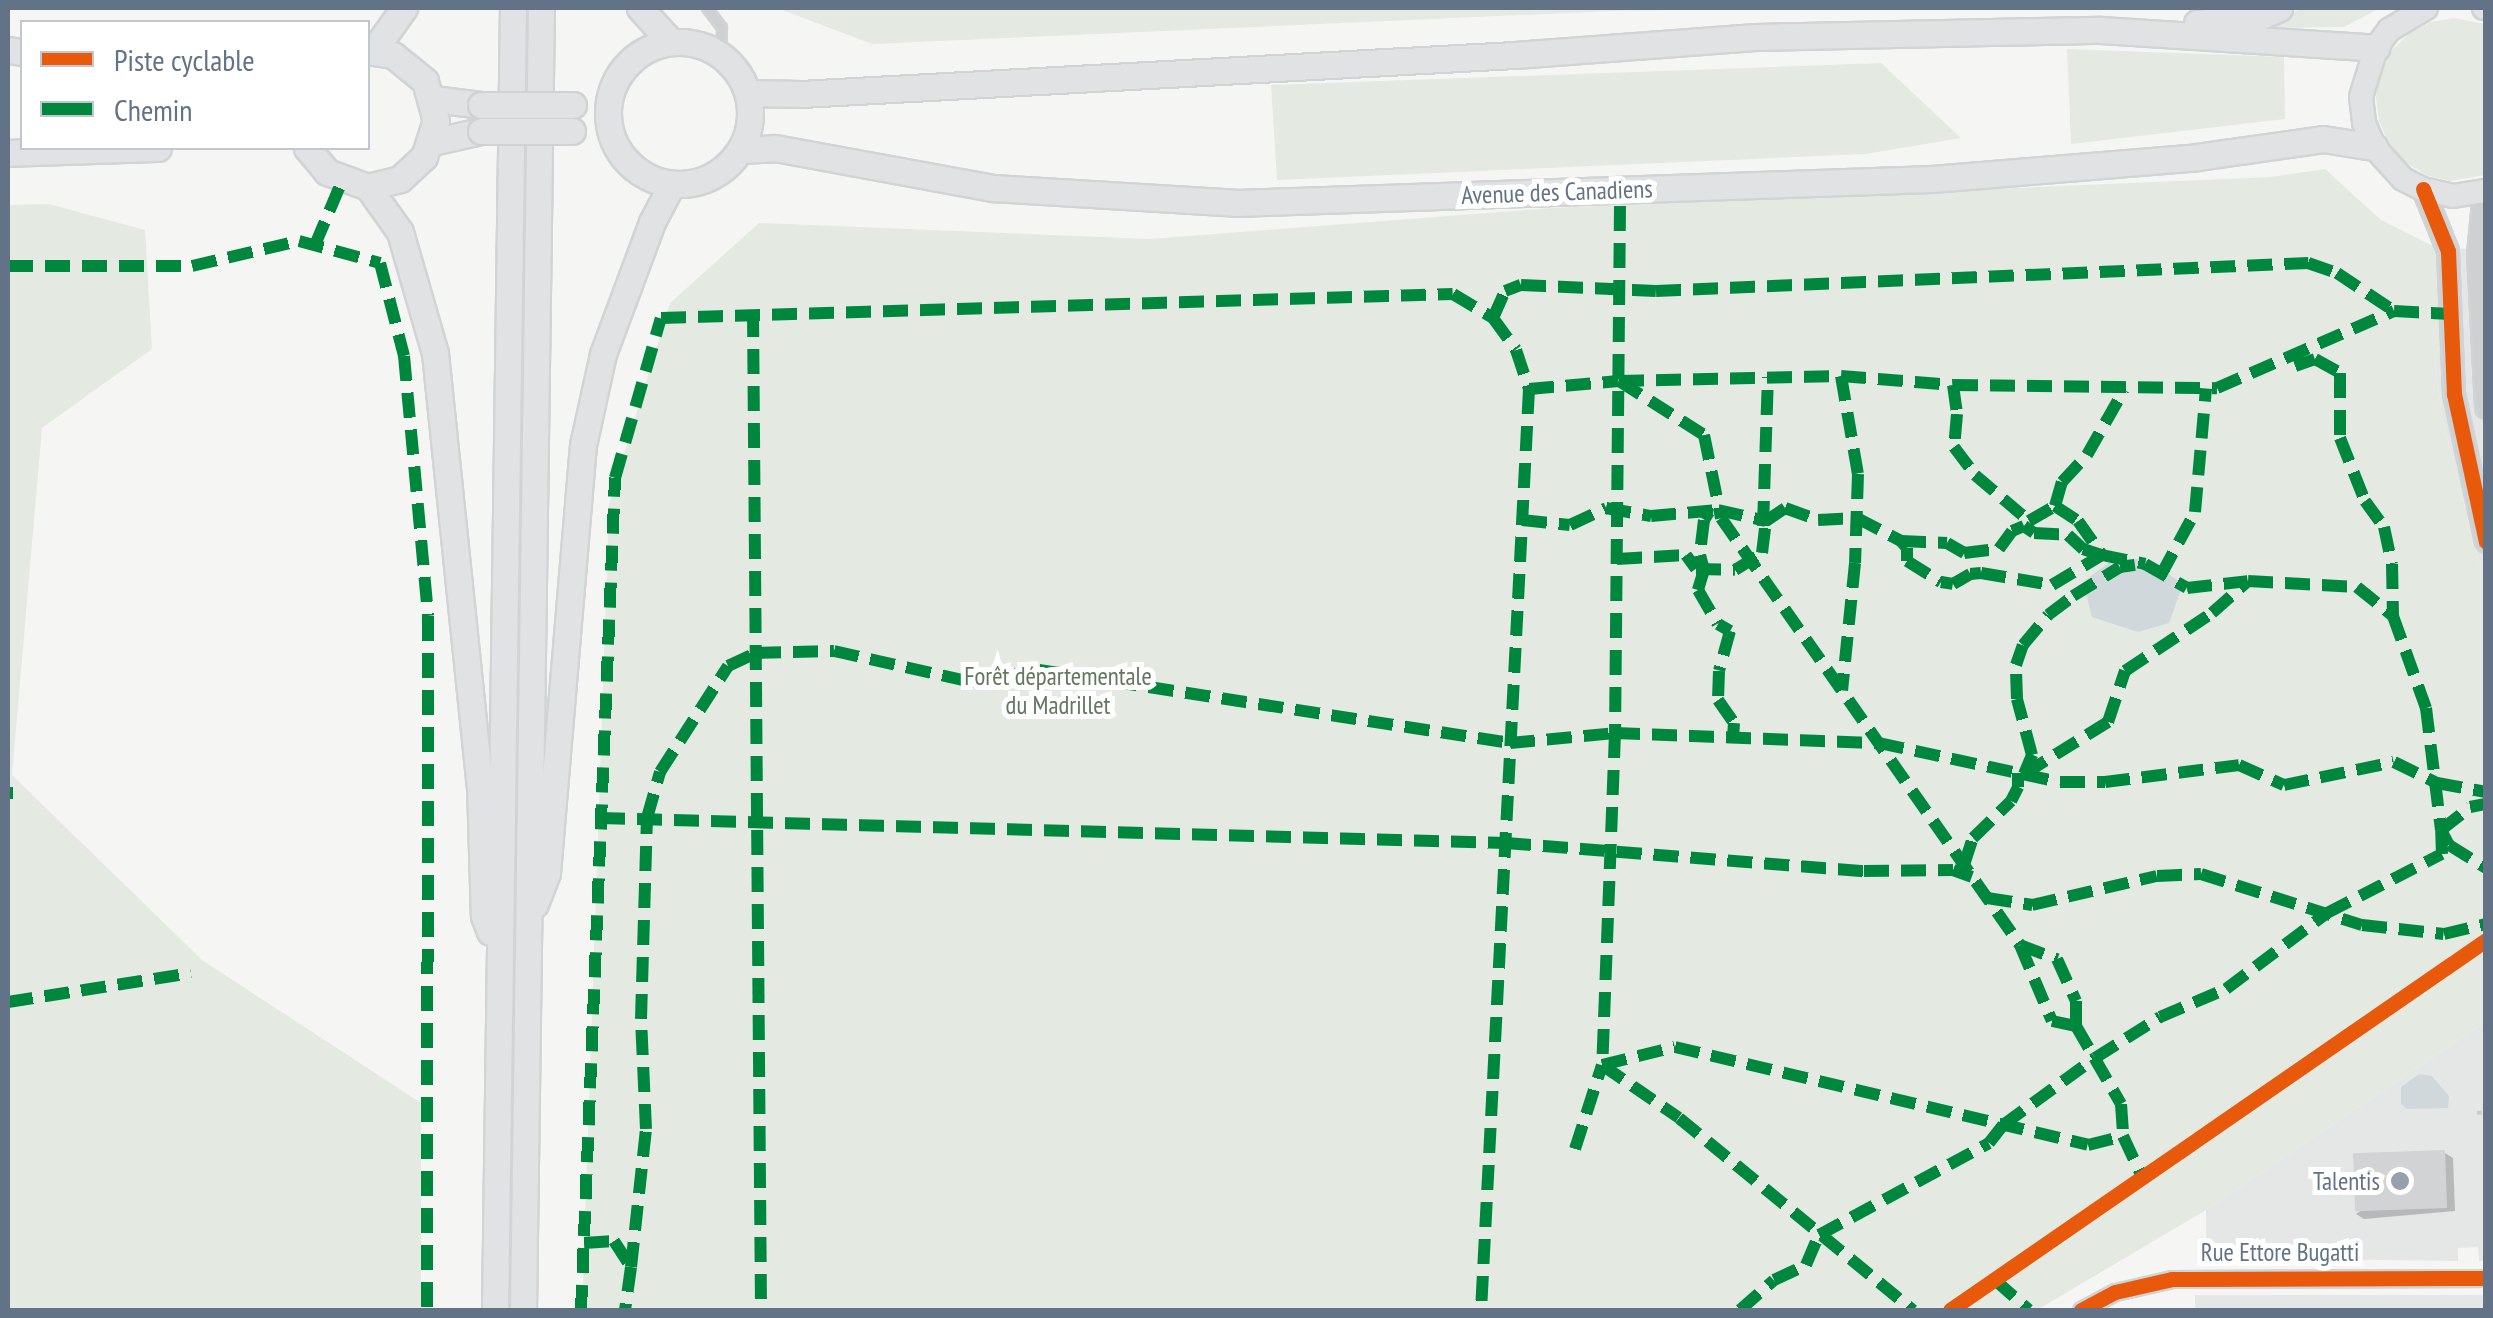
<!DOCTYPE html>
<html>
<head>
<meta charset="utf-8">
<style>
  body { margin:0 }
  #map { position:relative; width:2493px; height:1318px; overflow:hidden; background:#f5f6f4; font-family:"PT Sans Narrow",sans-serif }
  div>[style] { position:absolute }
  .built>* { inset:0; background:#e5e7e7; transform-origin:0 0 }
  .green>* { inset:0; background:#e4e9e2 }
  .water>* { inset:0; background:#d1d8dc }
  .shadow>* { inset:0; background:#0003 }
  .building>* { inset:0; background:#d2d3d4; transform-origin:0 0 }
  .path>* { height:4px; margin-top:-2px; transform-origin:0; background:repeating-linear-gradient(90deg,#cccdce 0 5px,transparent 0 10px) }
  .roads { filter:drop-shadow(2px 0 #d1d4d5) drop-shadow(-2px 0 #d1d4d5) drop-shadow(0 2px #d1d4d5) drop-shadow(0 -2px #d1d4d5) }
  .service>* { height:8px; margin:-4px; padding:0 4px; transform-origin:4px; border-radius:4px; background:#cfd0d1 }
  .minor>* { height:15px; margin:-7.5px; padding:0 7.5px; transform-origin:7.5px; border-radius:7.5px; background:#cfd0d1 }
  .tertiary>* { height:20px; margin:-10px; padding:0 10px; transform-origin:10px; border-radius:10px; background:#cfd0d1 }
  .secondary>* { height:22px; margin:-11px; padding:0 11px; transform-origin:11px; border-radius:11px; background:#e1e2e3 }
  .trunk>* { height:25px; margin:-12.5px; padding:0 12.5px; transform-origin:12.5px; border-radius:12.5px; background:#e1e2e3 }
  .trunk>.ring { margin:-12.5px; padding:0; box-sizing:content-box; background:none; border:25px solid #e1e2e3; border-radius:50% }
  .bridges { filter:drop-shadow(2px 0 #d0d2d3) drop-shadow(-2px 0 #d0d2d3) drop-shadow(0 2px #d0d2d3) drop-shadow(0 -2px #d0d2d3) }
  .trunk-bridge>* { height:25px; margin:-12.5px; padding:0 12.5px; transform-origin:12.5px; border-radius:12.5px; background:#e1e2e3 }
  .quiet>* { height:12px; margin-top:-6px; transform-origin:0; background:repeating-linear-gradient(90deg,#00873e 0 25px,transparent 0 37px) }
  .cycleway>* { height:15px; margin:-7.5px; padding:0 7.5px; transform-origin:7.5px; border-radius:7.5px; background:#e8590c }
  .dots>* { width:28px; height:28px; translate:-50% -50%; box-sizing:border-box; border:5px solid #fff; border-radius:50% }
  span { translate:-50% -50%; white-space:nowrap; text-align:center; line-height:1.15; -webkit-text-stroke:10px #fff; paint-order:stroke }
  .street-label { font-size:25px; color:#637387 }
  .park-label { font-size:25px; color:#61785f }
  .poi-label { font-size:25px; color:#637387 }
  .right { translate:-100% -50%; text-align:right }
  .frame { position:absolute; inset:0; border:10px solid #637387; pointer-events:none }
  .legend { position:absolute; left:20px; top:20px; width:350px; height:130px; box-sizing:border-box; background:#fff; border:2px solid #c1c7cf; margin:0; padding:12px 18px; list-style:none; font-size:30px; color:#637387 }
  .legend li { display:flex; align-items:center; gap:20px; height:50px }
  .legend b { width:50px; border:2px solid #c1c7cf }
</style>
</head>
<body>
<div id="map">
  <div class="built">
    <div style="clip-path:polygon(2435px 247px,2485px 250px,2485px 586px,2442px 417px,2435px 361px,2442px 335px)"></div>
    <div style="clip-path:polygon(2485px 1022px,2485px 1261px,2479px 1261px,2478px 1247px,2458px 1248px,2458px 1261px,2227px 1258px,2206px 1242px,2206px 1210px)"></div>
    <div style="left:2195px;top:1295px;width:290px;height:15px"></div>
  </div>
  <div class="green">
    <div style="clip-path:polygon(777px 8px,1803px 8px,1613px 11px,872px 44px)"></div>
    <div style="clip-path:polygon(2303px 8px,2380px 8px,2344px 27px,2257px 28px)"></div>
    <div style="clip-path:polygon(2454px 18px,2485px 24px,2485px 175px,2450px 181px,2426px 175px,2405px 162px,2389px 144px,2379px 121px,2376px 97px,2380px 73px,2391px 51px,2409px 34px,2431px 22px)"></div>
    <div style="clip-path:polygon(2067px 49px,2284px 57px,2285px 119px,2071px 144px)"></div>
    <div style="clip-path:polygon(1881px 63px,1961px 138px,1865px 154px,1277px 180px,1271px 85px)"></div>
    <div style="clip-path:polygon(2325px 169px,2381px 220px,2435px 247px,2442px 335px,2435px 361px,2442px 417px,2485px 586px,2485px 1022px,2206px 1210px,2037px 1310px,582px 1310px,609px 504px,670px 303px,759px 223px,1150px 239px,1553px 208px,2271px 177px)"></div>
    <div style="clip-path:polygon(49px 204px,145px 230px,152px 349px,42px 428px,12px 775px,202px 960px,421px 1103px,421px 1310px,8px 1310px,8px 205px)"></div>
  </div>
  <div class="water">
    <div style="clip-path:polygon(2114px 559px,2147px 559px,2183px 584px,2169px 623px,2138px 632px,2092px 617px,2083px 582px)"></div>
    <div style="clip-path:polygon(2419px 1074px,2432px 1076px,2449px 1096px,2448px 1108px,2407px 1109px,2401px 1104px,2401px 1087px)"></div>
  </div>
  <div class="shadow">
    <div style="clip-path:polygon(2445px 1153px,2453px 1158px,2455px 1211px,2364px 1219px,2356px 1214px)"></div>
  </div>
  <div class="building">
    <div style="left:2445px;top:1150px;width:58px;height:92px;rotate:88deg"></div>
  </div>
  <div class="path">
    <div style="left:2477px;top:1113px;width:9px;rotate:-6deg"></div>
  </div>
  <div class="roads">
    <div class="service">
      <div style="left:707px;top:8px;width:25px;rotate:53deg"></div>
      <div style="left:722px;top:28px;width:27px;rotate:92deg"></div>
    </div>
    <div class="minor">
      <div style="left:2081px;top:1310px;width:38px;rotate:-28deg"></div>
      <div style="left:2115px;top:1292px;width:58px;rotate:-12.8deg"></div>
      <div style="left:2172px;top:1279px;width:314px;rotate:-0.2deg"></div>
    </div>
    <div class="tertiary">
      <div style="left:2423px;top:189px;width:67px;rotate:68deg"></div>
      <div style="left:2448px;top:251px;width:143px;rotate:87.6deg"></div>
      <div style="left:2454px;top:394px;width:151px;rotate:77.8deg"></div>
      <div style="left:2484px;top:192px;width:62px;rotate:95.5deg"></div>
      <div style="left:2478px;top:254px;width:154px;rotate:87deg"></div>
    </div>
    <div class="secondary">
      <div style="left:2426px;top:8px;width:43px;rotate:149.3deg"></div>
      <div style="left:2389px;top:30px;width:22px;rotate:126deg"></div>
      <div style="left:2376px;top:48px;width:51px;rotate:107deg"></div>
      <div style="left:2361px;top:97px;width:26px;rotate:83deg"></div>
      <div style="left:2364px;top:123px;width:26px;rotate:67deg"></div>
      <div style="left:2374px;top:147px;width:43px;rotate:47.8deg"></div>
      <div style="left:2403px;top:179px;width:22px;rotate:27deg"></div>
      <div style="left:2423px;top:189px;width:31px;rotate:13deg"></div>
      <div style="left:2453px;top:196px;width:33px;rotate:-9deg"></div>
      <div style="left:2484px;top:8px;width:2px"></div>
    </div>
    <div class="trunk">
      <div style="left:640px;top:8px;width:46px;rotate:47.6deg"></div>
      <div style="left:2197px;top:23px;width:59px;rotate:-4.8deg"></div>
      <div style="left:2256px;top:18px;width:25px;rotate:-23deg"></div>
      <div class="ring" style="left:608px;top:42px;width:117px;height:117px"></div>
      <div style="left:8px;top:50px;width:14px;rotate:8deg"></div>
      <div style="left:374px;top:50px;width:52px;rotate:-54.5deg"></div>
      <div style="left:748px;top:93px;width:53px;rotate:1.1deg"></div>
      <div style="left:801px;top:94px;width:715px;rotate:-3.13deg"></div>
      <div style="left:1515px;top:55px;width:241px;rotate:-4.3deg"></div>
      <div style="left:1755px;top:37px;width:346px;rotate:-1.2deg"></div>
      <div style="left:2101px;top:30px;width:276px;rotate:3.7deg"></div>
      <div style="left:433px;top:99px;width:48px;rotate:7.1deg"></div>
      <div style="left:432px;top:142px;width:50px;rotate:-12.7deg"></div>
      <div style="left:307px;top:148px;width:31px;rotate:50deg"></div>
      <div style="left:327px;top:172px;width:44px;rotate:20.1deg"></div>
      <div style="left:368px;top:187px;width:33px;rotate:-14deg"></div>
      <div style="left:400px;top:179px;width:33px;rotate:-43deg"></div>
      <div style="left:424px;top:157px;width:38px;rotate:-72deg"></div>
      <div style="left:436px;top:121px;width:41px;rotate:-105.4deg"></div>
      <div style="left:425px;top:81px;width:41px;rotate:-140.9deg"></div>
      <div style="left:393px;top:55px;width:25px;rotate:-171deg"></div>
      <div style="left:741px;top:150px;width:34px;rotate:-3deg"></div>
      <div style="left:775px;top:148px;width:222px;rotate:10.4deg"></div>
      <div style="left:993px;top:188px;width:243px;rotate:3.5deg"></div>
      <div style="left:1236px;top:203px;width:696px;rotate:-1.97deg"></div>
      <div style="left:1932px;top:179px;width:266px;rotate:-4.7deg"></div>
      <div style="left:2197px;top:157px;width:127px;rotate:-8.1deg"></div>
      <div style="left:2323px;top:139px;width:52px;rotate:8.9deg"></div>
      <div style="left:8px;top:153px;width:150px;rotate:-1.9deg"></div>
      <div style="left:368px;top:187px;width:55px;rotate:54.6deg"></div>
      <div style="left:400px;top:232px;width:126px;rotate:73.9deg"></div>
      <div style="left:435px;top:353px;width:434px;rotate:84.1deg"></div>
      <div style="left:480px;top:785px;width:131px;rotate:88.3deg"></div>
      <div style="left:484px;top:916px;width:17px;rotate:69deg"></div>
      <div style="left:535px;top:904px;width:33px;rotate:-69deg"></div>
      <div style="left:547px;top:873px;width:430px;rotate:-85.2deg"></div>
      <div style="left:583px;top:445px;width:93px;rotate:-77.6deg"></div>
      <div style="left:603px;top:354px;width:141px;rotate:-69.6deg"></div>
      <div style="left:652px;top:222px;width:43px;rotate:-62.2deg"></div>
      <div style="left:495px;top:1310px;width:1302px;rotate:-89.21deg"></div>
      <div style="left:523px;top:1310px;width:1302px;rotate:-89.21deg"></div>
    </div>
  </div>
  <div class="bridges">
    <div class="trunk-bridge">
      <div style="left:481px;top:105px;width:92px"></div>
      <div style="left:481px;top:131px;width:91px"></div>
    </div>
  </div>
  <div class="quiet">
    <div style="left:1620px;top:206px;width:527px;rotate:90.54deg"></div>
    <div style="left:1615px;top:733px;width:332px;rotate:92.2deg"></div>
    <div style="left:1602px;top:1065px;width:93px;rotate:34.5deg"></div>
    <div style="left:1679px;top:1118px;width:303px;rotate:39.4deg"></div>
    <div style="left:315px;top:245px;width:69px;rotate:-67.1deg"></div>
    <div style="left:8px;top:266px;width:184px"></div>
    <div style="left:192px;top:266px;width:110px;rotate:-13.2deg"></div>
    <div style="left:299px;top:241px;width:84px;rotate:15.2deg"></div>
    <div style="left:380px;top:263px;width:96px;rotate:75.5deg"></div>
    <div style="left:404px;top:356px;width:261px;rotate:84.7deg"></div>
    <div style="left:428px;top:616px;width:694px;rotate:90.08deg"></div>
    <div style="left:753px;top:312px;width:998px;rotate:89.54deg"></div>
    <div style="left:1493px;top:318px;width:30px;rotate:-66deg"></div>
    <div style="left:1505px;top:291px;width:17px;rotate:-21deg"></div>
    <div style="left:1521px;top:285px;width:135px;rotate:2.5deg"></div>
    <div style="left:1656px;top:291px;width:653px;rotate:-2.46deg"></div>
    <div style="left:2308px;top:263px;width:31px;rotate:19deg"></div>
    <div style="left:2337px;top:273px;width:69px;rotate:33.7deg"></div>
    <div style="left:2295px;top:366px;width:21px;rotate:-19deg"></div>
    <div style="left:2315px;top:359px;width:29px;rotate:29deg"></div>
    <div style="left:2340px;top:373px;width:65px;rotate:90deg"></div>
    <div style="left:2340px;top:438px;width:68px;rotate:68.4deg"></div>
    <div style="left:2365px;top:501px;width:32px;rotate:54deg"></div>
    <div style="left:2384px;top:527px;width:38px;rotate:78deg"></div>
    <div style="left:2392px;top:564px;width:52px;rotate:88.9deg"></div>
    <div style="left:1841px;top:376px;width:99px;rotate:80.2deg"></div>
    <div style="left:1858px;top:474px;width:89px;rotate:91.9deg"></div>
    <div style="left:1855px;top:563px;width:128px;rotate:95.8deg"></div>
    <div style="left:1619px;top:381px;width:222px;rotate:-1.3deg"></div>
    <div style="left:1841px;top:376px;width:112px;rotate:4.6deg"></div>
    <div style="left:1953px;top:385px;width:264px;rotate:0.7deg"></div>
    <div style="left:2217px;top:388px;width:193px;rotate:-23.5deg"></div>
    <div style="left:2394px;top:311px;width:56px;rotate:3.1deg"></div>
    <div style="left:1953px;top:385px;width:29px;rotate:82deg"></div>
    <div style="left:1957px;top:414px;width:33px;rotate:95deg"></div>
    <div style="left:1954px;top:447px;width:35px;rotate:53deg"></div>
    <div style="left:1975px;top:475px;width:71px;rotate:40.4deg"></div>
    <div style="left:2029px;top:521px;width:30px;rotate:-30deg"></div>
    <div style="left:2055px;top:506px;width:27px;rotate:33deg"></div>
    <div style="left:2078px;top:521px;width:42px;rotate:54.8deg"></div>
    <div style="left:2102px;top:555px;width:44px;rotate:11.8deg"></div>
    <div style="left:2145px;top:564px;width:48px;rotate:29.7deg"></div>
    <div style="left:2187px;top:588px;width:61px;rotate:-6.5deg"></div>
    <div style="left:2248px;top:581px;width:109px;rotate:3.2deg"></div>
    <div style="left:2357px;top:587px;width:46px;rotate:38.9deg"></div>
    <div style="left:2393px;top:616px;width:98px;rotate:70.3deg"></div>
    <div style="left:2426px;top:708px;width:123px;rotate:83deg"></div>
    <div style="left:2441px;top:830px;width:37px;rotate:-38deg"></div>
    <div style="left:2470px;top:807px;width:16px;rotate:-11deg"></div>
    <div style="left:1529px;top:389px;width:90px;rotate:-5.1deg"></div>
    <div style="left:1619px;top:381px;width:101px;rotate:32.4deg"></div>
    <div style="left:1704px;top:435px;width:85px;rotate:78.4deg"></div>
    <div style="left:1721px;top:518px;width:521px;rotate:55deg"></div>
    <div style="left:2020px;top:945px;width:40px;rotate:21deg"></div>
    <div style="left:2057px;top:959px;width:46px;rotate:65.7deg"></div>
    <div style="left:2076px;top:1001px;width:25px;rotate:90deg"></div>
    <div style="left:2076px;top:1026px;width:90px;rotate:60deg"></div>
    <div style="left:2121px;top:1104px;width:32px;rotate:86deg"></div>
    <div style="left:2123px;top:1136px;width:45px;rotate:65.1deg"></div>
    <div style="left:2055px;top:506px;width:25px;rotate:-74deg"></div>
    <div style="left:2062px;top:482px;width:37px;rotate:-47deg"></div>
    <div style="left:2087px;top:455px;width:75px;rotate:-60.4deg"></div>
    <div style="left:1709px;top:512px;width:9px;rotate:122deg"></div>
    <div style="left:1704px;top:520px;width:35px;rotate:97deg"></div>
    <div style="left:1700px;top:555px;width:16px;rotate:75deg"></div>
    <div style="left:1704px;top:570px;width:21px;rotate:107deg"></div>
    <div style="left:1698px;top:590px;width:39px;rotate:60deg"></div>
    <div style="left:1718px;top:624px;width:14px;rotate:30deg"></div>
    <div style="left:1730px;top:631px;width:41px;rotate:105.4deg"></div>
    <div style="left:1719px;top:671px;width:29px;rotate:92deg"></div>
    <div style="left:1718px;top:700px;width:28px;rotate:55deg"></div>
    <div style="left:1734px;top:723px;width:14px;rotate:94deg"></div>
    <div style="left:1522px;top:520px;width:48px;rotate:5.9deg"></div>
    <div style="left:1570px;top:525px;width:40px;rotate:-25deg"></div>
    <div style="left:1606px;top:508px;width:46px;rotate:10.1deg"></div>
    <div style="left:1651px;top:516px;width:67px;rotate:-5.1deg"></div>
    <div style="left:1718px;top:510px;width:49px;rotate:12.9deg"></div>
    <div style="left:1763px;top:526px;width:149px;rotate:-88.1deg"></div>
    <div style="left:1901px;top:541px;width:9px;rotate:49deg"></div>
    <div style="left:1907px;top:548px;width:13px;rotate:90deg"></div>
    <div style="left:1907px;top:561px;width:40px;rotate:32deg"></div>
    <div style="left:1941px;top:582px;width:12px;rotate:9deg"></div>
    <div style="left:1953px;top:584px;width:20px;rotate:-30deg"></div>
    <div style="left:1970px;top:574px;width:11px;rotate:-5deg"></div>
    <div style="left:1981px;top:573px;width:72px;rotate:9.6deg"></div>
    <div style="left:2052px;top:585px;width:58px;rotate:-31deg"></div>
    <div style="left:1617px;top:559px;width:69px;rotate:-3.3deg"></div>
    <div style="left:1686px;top:555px;width:17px;rotate:54deg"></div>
    <div style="left:1696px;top:569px;width:39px;rotate:1deg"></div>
    <div style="left:1735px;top:570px;width:32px;rotate:-32deg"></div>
    <div style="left:1762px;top:553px;width:32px;rotate:-83deg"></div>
    <div style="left:1766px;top:521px;width:23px;rotate:-34deg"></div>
    <div style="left:1785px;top:508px;width:35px;rotate:20deg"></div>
    <div style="left:1818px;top:520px;width:39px;rotate:-3deg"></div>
    <div style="left:1857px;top:518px;width:50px;rotate:27.6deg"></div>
    <div style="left:1901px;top:541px;width:46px;rotate:2.5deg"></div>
    <div style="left:1947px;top:543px;width:20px;rotate:30deg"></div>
    <div style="left:1964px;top:553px;width:35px;rotate:-7deg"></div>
    <div style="left:1999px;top:549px;width:22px;rotate:-54deg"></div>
    <div style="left:2012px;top:531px;width:13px;rotate:-23deg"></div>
    <div style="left:2024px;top:526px;width:12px;rotate:35deg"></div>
    <div style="left:2034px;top:533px;width:34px;rotate:3deg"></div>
    <div style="left:2068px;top:535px;width:21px;rotate:43deg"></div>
    <div style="left:2083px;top:549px;width:20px;rotate:18deg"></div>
    <div style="left:2161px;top:575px;width:72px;rotate:-61.6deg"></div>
    <div style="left:2195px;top:512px;width:124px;rotate:-84.9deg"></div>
    <div style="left:2024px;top:774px;width:99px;rotate:-31.8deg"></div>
    <div style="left:2108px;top:722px;width:54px;rotate:-71.6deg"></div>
    <div style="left:2125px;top:671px;width:105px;rotate:-33.7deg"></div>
    <div style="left:2212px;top:613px;width:48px;rotate:-41.6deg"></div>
    <div style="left:2024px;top:774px;width:21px;rotate:-67deg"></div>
    <div style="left:2032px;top:755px;width:58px;rotate:-105deg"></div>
    <div style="left:2017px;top:699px;width:34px;rotate:-92deg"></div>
    <div style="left:2016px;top:665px;width:21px;rotate:-71deg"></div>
    <div style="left:2023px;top:645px;width:39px;rotate:-50deg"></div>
    <div style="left:2048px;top:615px;width:31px;rotate:-37deg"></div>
    <div style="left:2073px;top:596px;width:55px;rotate:-31.7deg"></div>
    <div style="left:2120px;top:567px;width:15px;rotate:-8deg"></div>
    <div style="left:8px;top:793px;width:5px"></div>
    <div style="left:600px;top:818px;width:906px;rotate:1.58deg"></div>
    <div style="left:1506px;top:843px;width:359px;rotate:4.5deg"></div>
    <div style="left:1864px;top:871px;width:89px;rotate:-0.6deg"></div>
    <div style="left:1953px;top:870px;width:20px;rotate:20deg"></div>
    <div style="left:2441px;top:830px;width:17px;rotate:62deg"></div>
    <div style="left:2449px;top:845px;width:44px;rotate:31.9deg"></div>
    <div style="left:1964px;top:865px;width:28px;rotate:-72deg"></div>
    <div style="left:1973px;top:838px;width:53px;rotate:-44.2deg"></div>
    <div style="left:2011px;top:801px;width:16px;rotate:-63deg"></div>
    <div style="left:2018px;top:787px;width:14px;rotate:-90deg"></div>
    <div style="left:1987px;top:898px;width:46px;rotate:8.8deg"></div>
    <div style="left:2032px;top:905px;width:128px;rotate:-13.1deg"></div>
    <div style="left:2157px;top:876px;width:44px;rotate:-2.6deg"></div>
    <div style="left:2201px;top:874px;width:169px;rotate:17.6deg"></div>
    <div style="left:2362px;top:925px;width:82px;rotate:6.3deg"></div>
    <div style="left:2444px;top:934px;width:43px;rotate:-13.4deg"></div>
    <div style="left:2020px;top:945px;width:82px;rotate:67.2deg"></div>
    <div style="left:2052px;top:1021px;width:25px;rotate:12deg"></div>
    <div style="left:8px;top:1002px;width:185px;rotate:-9deg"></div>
    <div style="left:1575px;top:1149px;width:88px;rotate:-72.2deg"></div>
    <div style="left:1602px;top:1065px;width:75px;rotate:-13.9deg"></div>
    <div style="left:1675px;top:1047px;width:424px;rotate:13.3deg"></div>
    <div style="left:2088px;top:1145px;width:36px;rotate:-14deg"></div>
    <div style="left:584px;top:1243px;width:30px;rotate:-4deg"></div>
    <div style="left:614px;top:1241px;width:31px;rotate:57deg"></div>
    <div style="left:631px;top:1267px;width:43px;rotate:97.9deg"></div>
    <div style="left:631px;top:1267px;width:139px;rotate:-83.8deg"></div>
    <div style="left:646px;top:1129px;width:110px;rotate:-92.6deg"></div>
    <div style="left:641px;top:1019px;width:201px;rotate:-88.3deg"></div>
    <div style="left:647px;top:818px;width:48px;rotate:-74.2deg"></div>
    <div style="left:660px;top:772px;width:126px;rotate:-57.3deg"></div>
    <div style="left:728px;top:666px;width:31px;rotate:-25deg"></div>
    <div style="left:756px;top:653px;width:78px;rotate:-1.5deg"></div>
    <div style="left:834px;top:651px;width:141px;rotate:12.7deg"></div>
    <div style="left:972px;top:682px;width:68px;rotate:-10.2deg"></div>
    <div style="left:1039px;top:670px;width:477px;rotate:8.8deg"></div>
    <div style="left:1510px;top:743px;width:105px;rotate:-5.4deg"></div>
    <div style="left:1615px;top:733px;width:264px;rotate:2.2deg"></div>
    <div style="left:1879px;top:743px;width:185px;rotate:12.2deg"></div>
    <div style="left:2060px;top:782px;width:45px"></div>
    <div style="left:2105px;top:782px;width:135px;rotate:-7.2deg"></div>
    <div style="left:2239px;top:765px;width:49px;rotate:24deg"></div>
    <div style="left:2284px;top:785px;width:112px;rotate:-11.8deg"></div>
    <div style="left:2394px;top:762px;width:48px;rotate:26deg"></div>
    <div style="left:2437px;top:783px;width:50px;rotate:10.4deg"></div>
    <div style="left:1995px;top:1280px;width:45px;rotate:41.4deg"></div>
    <div style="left:581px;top:1310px;width:833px;rotate:-87.66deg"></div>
    <div style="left:615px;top:478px;width:166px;rotate:-74deg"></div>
    <div style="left:661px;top:318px;width:792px;rotate:-1.74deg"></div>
    <div style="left:1453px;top:294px;width:47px;rotate:31deg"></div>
    <div style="left:1493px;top:318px;width:39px;rotate:54deg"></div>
    <div style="left:1516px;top:350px;width:41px;rotate:71.6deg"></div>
    <div style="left:1529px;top:389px;width:922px;rotate:92.98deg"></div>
    <div style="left:1740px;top:1310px;width:45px;rotate:-41.4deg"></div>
    <div style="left:1774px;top:1280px;width:35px;rotate:-25deg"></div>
    <div style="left:1806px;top:1265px;width:33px;rotate:-67deg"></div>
    <div style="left:1819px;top:1235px;width:193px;rotate:-28.4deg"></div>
    <div style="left:1989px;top:1143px;width:23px;rotate:-52deg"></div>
    <div style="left:2003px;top:1125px;width:114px;rotate:-36.1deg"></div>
    <div style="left:2095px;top:1058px;width:77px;rotate:-32.2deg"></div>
    <div style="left:2160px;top:1017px;width:72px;rotate:-23deg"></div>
    <div style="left:2226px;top:989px;width:126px;rotate:-37deg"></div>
    <div style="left:2327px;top:913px;width:129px;rotate:-27.2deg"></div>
    <div style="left:2442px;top:854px;width:24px;rotate:-92deg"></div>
  </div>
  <div class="cycleway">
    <div style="left:2423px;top:189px;width:67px;rotate:68deg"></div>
    <div style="left:2448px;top:251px;width:143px;rotate:87.6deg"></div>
    <div style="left:2454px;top:394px;width:151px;rotate:77.8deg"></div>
    <div style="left:1950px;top:1310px;width:651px;rotate:-34.62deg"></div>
    <div style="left:2081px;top:1310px;width:38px;rotate:-28deg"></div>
    <div style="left:2115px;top:1292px;width:58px;rotate:-12.8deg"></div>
    <div style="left:2172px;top:1279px;width:314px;rotate:-0.2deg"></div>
  </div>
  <div class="dots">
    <div style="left:2400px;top:1181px;background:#96a1ad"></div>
  </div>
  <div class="street-label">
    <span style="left:1557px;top:192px;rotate:-2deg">Avenue des Canadiens</span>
    <span style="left:2280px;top:1252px">Rue Ettore Bugatti</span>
  </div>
  <div class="park-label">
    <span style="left:1058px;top:691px">Forêt départementale<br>du Madrillet</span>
  </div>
  <div class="poi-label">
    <span class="right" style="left:2380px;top:1181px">Talentis</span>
  </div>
  <div class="frame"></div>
  <ul class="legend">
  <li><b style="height:12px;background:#e8590c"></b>Piste cyclable</li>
  <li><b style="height:12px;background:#00873e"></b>Chemin</li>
  </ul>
</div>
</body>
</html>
